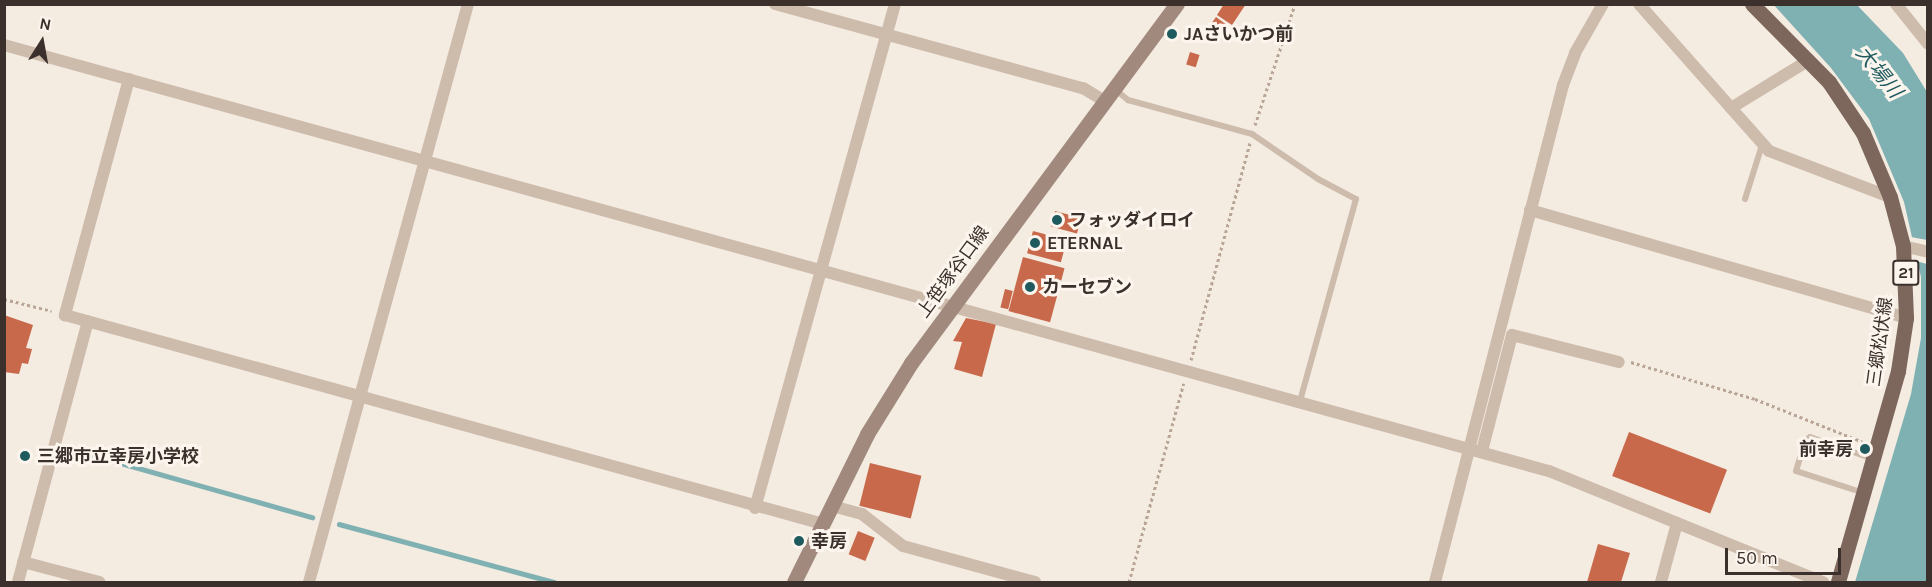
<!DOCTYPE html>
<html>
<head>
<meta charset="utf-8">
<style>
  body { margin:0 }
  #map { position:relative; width:1932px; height:587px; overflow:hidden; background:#f4ebe1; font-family:Karla,"Noto Sans JP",sans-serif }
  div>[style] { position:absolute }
  .water>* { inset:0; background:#7fb0b2 }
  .pier>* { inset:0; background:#f4ebe1 }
  .stream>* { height:4.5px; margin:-2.25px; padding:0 2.25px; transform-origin:2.25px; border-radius:2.25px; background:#7fb0b2 }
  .building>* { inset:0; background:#c8694b; transform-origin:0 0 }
  .path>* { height:3px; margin-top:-1.5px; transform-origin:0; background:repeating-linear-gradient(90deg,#b9a596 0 3px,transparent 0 6px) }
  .service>* { height:6px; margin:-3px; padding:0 3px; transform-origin:3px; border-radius:3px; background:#cdbbac }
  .minor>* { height:12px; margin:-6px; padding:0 6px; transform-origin:6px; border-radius:6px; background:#cdbbac }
  .secondary>* { height:15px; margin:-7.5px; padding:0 7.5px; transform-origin:7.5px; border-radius:7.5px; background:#a18a7d }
  .primary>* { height:15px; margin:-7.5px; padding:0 7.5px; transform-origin:7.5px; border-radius:7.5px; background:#7d675c }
  .dots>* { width:16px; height:16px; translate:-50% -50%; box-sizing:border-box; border:3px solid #fbf5ee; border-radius:50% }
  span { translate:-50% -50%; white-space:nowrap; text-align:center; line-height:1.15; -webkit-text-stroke:6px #fbf5ee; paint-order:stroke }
  .shield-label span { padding:2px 4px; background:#fbf5ee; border:2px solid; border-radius:4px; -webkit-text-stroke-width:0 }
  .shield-label { font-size:16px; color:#3b302b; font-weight:700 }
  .poi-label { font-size:18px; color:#3b302b; font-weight:700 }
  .left { translate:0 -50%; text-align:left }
  .right { translate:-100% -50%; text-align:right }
  .street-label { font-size:18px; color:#3b302b }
  .water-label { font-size:20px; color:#1f5a5e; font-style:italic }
  .frame { position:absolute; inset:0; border:6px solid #3b302b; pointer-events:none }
  .north { position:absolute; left:12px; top:12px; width:60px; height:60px; -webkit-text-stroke:4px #fbf5ee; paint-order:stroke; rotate:11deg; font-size:16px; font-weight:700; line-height:24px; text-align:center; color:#3b302b }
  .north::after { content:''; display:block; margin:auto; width:21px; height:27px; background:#3b302b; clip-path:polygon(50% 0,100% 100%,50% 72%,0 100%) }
  .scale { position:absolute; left:1725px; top:548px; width:116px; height:27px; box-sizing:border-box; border:3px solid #3b302b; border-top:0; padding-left:8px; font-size:18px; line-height:21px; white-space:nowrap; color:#3b302b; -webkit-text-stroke:4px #fbf5ee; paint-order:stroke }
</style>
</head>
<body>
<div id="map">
  <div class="water">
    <div style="clip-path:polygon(1774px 5px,1857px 5px,1903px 53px,1927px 92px,1927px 582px,1855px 582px,1911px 394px,1921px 338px,1921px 277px,1904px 202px,1869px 119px,1831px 68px)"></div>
  </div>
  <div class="pier">
    <div style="clip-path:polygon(1911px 237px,1927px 240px,1927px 264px,1916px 261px)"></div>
  </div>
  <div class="stream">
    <div style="left:64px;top:447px;width:258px;rotate:15.8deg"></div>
    <div style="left:339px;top:524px;width:223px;rotate:15.1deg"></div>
  </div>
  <div class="building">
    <div style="clip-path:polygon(1224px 4px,1246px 4px,1232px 25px,1217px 15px)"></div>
    <div style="left:1216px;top:17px;width:19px;height:11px;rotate:36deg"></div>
    <div style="left:1190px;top:52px;width:10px;height:13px;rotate:17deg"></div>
    <div style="left:1055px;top:211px;width:27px;height:16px;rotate:15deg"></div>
    <div style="left:1033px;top:231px;width:35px;height:23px;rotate:15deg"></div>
    <div style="left:1023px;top:257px;width:43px;height:56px;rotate:15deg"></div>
    <div style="left:1005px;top:289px;width:8px;height:19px;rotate:14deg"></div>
    <div style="clip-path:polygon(4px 315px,33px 325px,26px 348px,32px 349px,28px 364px,22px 363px,19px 374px,4px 372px)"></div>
    <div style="clip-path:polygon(966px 318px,996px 324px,982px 377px,954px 369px,962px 342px,953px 341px)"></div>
    <div style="left:1629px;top:432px;width:105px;height:47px;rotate:21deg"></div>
    <div style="left:870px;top:463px;width:53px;height:44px;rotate:14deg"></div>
    <div style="left:858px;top:531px;width:18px;height:25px;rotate:22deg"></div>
    <div style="clip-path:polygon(1598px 544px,1630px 553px,1621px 582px,1587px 582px)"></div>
  </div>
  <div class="path">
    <div style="left:1255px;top:125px;width:127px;rotate:-71.7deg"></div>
    <div style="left:4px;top:299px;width:49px;rotate:14deg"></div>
    <div style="left:1191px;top:360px;width:225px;rotate:-74.8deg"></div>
    <div style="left:1631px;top:362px;width:129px;rotate:16.6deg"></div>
    <div style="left:1755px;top:399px;width:116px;rotate:21.7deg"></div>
    <div style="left:1129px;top:582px;width:206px;rotate:-74.6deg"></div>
  </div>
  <div class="service">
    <div style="left:1116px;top:90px;width:16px;rotate:40deg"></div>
    <div style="left:1128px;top:100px;width:129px;rotate:15.3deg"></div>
    <div style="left:1252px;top:134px;width:80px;rotate:34.3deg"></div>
    <div style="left:1318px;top:179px;width:43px;rotate:27.8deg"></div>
    <div style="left:1356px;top:199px;width:210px;rotate:105.5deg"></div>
    <div style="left:1745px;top:199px;width:57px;rotate:-72.5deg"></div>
    <div style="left:1864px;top:493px;width:71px;rotate:-162.1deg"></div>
    <div style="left:1796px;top:471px;width:31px;rotate:-73deg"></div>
    <div style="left:1805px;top:441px;width:6px;rotate:-39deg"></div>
    <div style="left:1810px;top:437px;width:67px;rotate:19.2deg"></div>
  </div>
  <div class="minor">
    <div style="left:775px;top:4px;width:319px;rotate:15.3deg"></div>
    <div style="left:1083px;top:88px;width:23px;rotate:31deg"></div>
    <div style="left:1639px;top:4px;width:196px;rotate:48.5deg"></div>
    <div style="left:1769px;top:151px;width:129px;rotate:20.8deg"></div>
    <div style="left:1896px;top:4px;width:51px;rotate:51.3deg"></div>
    <div style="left:4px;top:45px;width:1603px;rotate:15.42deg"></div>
    <div style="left:1549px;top:471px;width:296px;rotate:22.1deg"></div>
    <div style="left:129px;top:79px;width:245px;rotate:105.2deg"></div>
    <div style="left:65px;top:315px;width:786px;rotate:15.41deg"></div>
    <div style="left:1731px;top:108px;width:92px;rotate:-31.6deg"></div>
    <div style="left:1530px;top:210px;width:391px;rotate:16deg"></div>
    <div style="left:1903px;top:246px;width:26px;rotate:13deg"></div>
    <div style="left:1482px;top:451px;width:120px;rotate:-75.5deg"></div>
    <div style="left:1512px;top:335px;width:110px;rotate:14.2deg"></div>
    <div style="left:832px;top:506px;width:31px;rotate:15deg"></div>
    <div style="left:862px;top:514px;width:52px;rotate:38deg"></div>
    <div style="left:903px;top:546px;width:137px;rotate:15.3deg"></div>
    <div style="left:755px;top:508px;width:523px;rotate:-74.48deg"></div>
    <div style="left:23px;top:562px;width:79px;rotate:14.7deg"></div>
    <div style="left:18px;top:582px;width:270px;rotate:-75deg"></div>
    <div style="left:309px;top:582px;width:599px;rotate:-74.62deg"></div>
    <div style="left:1435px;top:582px;width:513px;rotate:-75.56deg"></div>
    <div style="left:1563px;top:85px;width:34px;rotate:-69deg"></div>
    <div style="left:1575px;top:53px;width:56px;rotate:-60.3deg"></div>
    <div style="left:1661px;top:582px;width:61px;rotate:-74.8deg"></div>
  </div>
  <div class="secondary">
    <div style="left:794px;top:582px;width:165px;rotate:-63.7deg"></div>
    <div style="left:867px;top:434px;width:84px;rotate:-58.2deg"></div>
    <div style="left:911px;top:363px;width:447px;rotate:-53.5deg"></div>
  </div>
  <div class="primary">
    <div style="left:1752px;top:4px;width:110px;rotate:45.4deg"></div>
    <div style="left:1829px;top:82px;width:61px;rotate:56.3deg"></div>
    <div style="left:1863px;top:133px;width:69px;rotate:67.1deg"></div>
    <div style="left:1890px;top:197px;width:51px;rotate:75.1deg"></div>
    <div style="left:1903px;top:246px;width:72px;rotate:87.6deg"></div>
    <div style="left:1906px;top:318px;width:54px;rotate:98.6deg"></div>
    <div style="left:1898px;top:371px;width:219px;rotate:105.9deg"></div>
  </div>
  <div class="dots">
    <div style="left:1172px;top:34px;background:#1f5a5e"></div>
    <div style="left:1057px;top:220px;background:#1f5a5e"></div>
    <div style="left:1035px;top:243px;background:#1f5a5e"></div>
    <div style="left:1030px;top:287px;background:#1f5a5e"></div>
    <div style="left:1865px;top:449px;background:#1f5a5e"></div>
    <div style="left:25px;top:456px;background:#1f5a5e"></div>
    <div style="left:799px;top:541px;background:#1f5a5e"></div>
  </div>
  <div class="shield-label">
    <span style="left:1906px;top:273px">21</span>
  </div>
  <div class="poi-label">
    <span class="left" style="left:1184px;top:34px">JAさいかつ前</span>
    <span class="left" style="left:1069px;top:220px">フォッダイロイ</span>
    <span class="left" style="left:1047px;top:243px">ETERNAL</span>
    <span class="left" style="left:1042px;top:287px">カーセブン</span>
    <span class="right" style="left:1853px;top:449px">前幸房</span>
    <span class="left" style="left:37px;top:456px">三郷市立幸房小学校</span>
    <span class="left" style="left:811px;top:541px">幸房</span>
  </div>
  <div class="street-label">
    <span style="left:953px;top:272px;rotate:-54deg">上笹塚谷口線</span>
    <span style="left:1880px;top:342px;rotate:-82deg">三郷松伏線</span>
  </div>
  <div class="water-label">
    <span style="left:1879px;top:72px;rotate:51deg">大場川</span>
  </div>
  <div class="frame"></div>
  <div class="north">N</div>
  <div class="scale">50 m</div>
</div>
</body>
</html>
